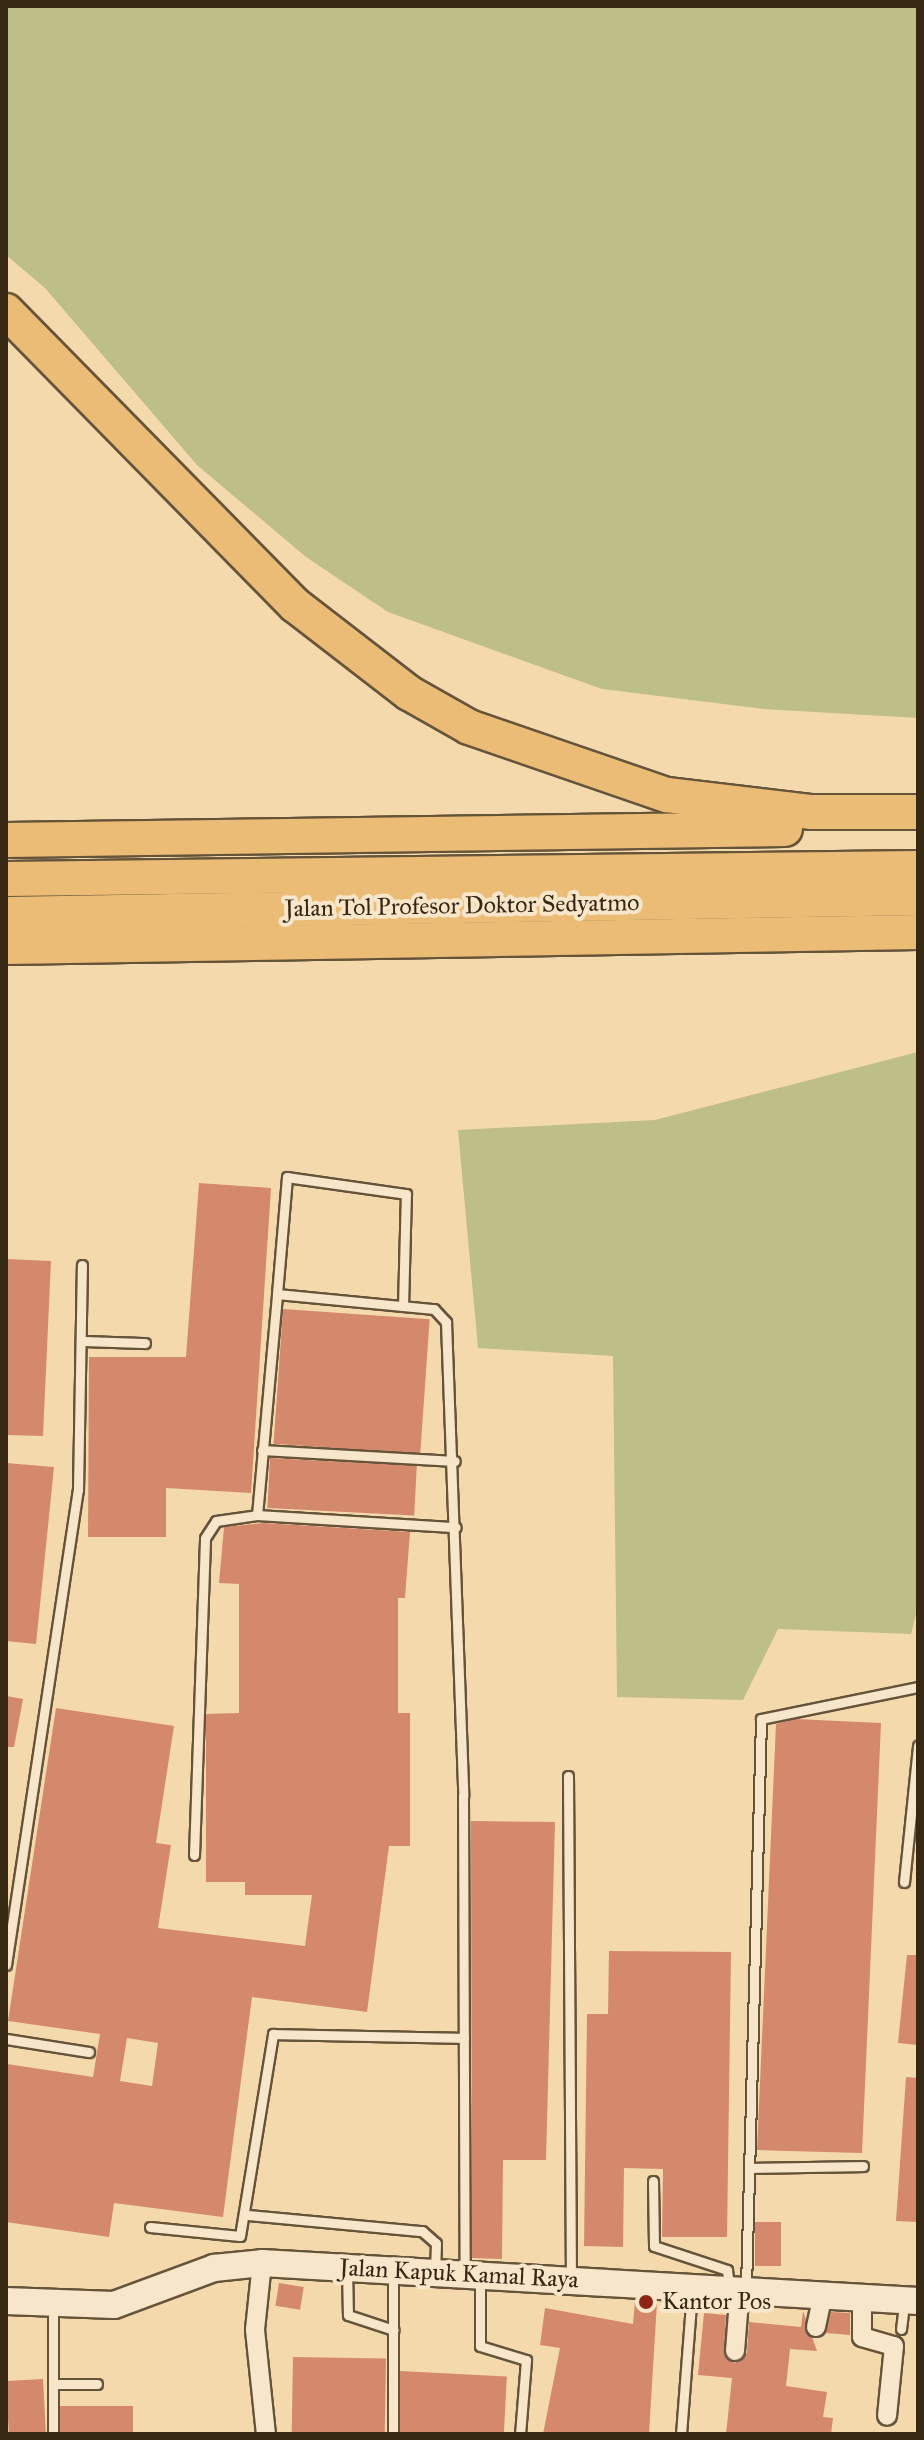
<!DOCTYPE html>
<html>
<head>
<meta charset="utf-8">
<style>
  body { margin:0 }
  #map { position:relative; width:924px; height:2440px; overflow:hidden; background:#f4d9ad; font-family:"IM FELL Great Primer",serif }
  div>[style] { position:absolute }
  .green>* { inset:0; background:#bebe88 }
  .building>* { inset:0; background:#d4896c; transform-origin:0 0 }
  .roads { filter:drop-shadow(2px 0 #66543a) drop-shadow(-2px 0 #66543a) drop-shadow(0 2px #66543a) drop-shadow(0 -2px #66543a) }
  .lane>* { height:9px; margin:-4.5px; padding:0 4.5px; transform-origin:4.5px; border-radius:4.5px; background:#f8e6ca }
  .street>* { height:18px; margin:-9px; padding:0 9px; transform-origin:9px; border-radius:9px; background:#f8e6ca }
  .secondary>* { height:26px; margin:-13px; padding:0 13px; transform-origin:13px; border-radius:13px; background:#f8e6ca }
  .highway>* { height:34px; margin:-17px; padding:0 17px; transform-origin:17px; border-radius:17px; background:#eabc76 }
  .dots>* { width:22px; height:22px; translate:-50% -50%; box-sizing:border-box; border:4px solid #f8e6ca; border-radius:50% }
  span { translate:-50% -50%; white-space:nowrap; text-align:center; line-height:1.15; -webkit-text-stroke:8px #f8e6ca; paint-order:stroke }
  .street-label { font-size:24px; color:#372814 }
  .poi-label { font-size:24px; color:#372814 }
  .left { translate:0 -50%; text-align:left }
  .frame { position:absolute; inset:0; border:8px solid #372814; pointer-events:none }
</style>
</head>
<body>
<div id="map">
  <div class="green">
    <div style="clip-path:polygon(6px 6px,918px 6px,918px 718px,764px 709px,602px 689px,388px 612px,306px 557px,197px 465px,45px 288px,6px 255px)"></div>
    <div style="clip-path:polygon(918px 1052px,918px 1606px,911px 1634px,778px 1629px,743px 1700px,617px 1697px,613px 1356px,478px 1348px,458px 1130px,655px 1120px)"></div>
  </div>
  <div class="building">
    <div style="clip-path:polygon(199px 1183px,271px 1188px,251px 1493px,166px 1488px,166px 1537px,88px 1537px,89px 1357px,186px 1357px)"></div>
    <div style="clip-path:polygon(6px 1259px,51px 1261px,43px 1436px,6px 1435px)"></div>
    <div style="left:283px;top:1309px;width:147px;height:135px;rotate:4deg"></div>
    <div style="left:270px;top:1458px;width:147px;height:50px;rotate:3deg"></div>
    <div style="clip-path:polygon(6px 1463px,54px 1467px,36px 1644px,6px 1641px)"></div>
    <div style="clip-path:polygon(evenodd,264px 1523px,410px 1532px,405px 1598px,398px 1598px,398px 1713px,410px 1713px,410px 1846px,389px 1846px,367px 2012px,252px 1997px,223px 2217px,114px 2203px,109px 2237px,6px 2222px,7px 2064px,93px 2077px,100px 2034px,8px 2021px,56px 1708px,174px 1726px,156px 1843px,171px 1845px,158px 1928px,305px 1946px,312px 1895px,245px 1895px,245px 1882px,206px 1882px,206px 1714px,239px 1713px,239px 1584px,219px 1583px,224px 1527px,264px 1523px,127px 2038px,158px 2043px,152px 2086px,120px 2081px,127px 2038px)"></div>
    <div style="clip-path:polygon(6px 1696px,23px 1699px,14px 1747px,6px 1747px)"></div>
    <div style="clip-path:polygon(796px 1719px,881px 1723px,862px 2153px,757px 2150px,776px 1724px)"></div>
    <div style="clip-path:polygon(471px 1821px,555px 1822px,546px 2160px,503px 2160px,502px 2259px,472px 2258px)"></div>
    <div style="clip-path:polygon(609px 1951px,731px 1952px,727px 2237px,662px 2237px,663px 2169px,624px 2168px,623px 2247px,584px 2246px,587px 2014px,608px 2014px)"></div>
    <div style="clip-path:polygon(907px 1955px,918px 1955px,918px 2045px,898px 2043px)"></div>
    <div style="clip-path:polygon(906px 2077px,918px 2078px,918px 2222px,896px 2221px)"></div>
    <div style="left:755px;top:2222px;width:26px;height:44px"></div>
    <div style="left:279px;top:2283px;width:25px;height:23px;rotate:9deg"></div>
    <div style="clip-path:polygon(635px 2301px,657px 2302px,649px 2434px,543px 2434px,560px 2348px,540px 2345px,545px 2308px,633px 2324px)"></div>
    <div style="clip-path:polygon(803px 2311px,817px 2351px,790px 2349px,786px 2386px,827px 2392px,823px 2417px,833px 2418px,831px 2434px,726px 2434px,732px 2378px,698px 2375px,704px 2313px,726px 2315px,724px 2355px,735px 2363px,747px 2353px,749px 2322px,801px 2327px)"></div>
    <div style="clip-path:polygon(831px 2312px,850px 2313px,850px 2335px,826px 2333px)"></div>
    <div style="left:293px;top:2357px;width:93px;height:77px;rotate:1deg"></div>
    <div style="left:400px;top:2371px;width:107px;height:63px;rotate:3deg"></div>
    <div style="left:43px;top:2379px;width:55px;height:37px;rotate:87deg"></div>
    <div style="left:60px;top:2406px;width:73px;height:28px"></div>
  </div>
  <div class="roads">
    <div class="lane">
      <div style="left:403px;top:1306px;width:112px;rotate:-88.5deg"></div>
      <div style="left:406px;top:1194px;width:120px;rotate:-171.9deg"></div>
      <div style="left:287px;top:1177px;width:117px;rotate:94.9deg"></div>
      <div style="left:277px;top:1294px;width:158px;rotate:5.5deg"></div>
      <div style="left:434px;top:1309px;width:18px;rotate:47deg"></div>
      <div style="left:446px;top:1322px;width:474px;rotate:87.9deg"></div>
      <div style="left:463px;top:1796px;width:475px;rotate:89.8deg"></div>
      <div style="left:81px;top:1341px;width:64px;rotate:1.8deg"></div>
      <div style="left:262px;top:1450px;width:193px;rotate:3.3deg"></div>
      <div style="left:257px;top:1515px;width:199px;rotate:3.5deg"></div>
      <div style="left:568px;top:1776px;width:501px;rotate:89.66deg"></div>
      <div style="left:194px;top:1855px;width:317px;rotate:-88deg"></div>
      <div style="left:205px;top:1538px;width:20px;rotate:-57deg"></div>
      <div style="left:216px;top:1521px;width:41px;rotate:-8.3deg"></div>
      <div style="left:257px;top:1515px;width:222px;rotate:-84.8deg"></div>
      <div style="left:904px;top:1882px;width:137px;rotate:-84.1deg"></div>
      <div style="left:6px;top:1965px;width:480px;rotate:-81.4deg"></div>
      <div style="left:78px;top:1490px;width:225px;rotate:-89deg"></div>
      <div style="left:6px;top:2039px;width:84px;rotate:8.9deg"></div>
      <div style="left:751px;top:2168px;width:112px;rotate:-1deg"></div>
      <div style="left:653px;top:2181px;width:65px;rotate:89.1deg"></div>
      <div style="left:654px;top:2246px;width:77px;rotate:18.2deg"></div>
      <div style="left:727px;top:2270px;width:16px;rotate:83deg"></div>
      <div style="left:248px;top:2215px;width:175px;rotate:5.3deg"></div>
      <div style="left:422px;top:2231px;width:18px;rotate:41deg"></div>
      <div style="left:436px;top:2243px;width:27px;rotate:92deg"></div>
      <div style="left:150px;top:2227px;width:90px;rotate:5.7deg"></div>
      <div style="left:240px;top:2236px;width:205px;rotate:-80.7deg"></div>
      <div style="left:273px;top:2034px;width:191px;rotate:1.2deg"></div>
      <div style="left:347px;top:2269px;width:46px;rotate:88.8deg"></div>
      <div style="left:348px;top:2315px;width:48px;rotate:18.1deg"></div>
      <div style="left:480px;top:2280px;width:66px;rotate:90deg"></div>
      <div style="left:480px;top:2346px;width:48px;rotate:16.9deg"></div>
      <div style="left:526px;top:2360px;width:74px;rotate:94.6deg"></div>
      <div style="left:746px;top:2288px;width:569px;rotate:-88.49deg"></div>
      <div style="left:761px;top:1719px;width:160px;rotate:-11.5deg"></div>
      <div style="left:901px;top:2329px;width:25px;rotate:-83deg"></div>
      <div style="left:53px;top:2384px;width:44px"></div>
      <div style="left:53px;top:2434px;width:127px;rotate:-90deg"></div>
      <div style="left:393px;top:2434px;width:162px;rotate:-90deg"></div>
      <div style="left:681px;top:2434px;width:144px;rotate:-85.6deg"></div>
    </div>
    <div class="street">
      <div style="left:262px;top:2263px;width:67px;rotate:96deg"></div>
      <div style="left:255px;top:2330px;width:105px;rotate:84deg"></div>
      <div style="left:862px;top:2297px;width:40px;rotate:90deg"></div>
      <div style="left:862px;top:2337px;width:33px;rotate:16deg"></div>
      <div style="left:894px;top:2346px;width:70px;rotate:95.7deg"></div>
      <div style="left:816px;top:2327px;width:34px;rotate:-78deg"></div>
      <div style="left:735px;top:2351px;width:64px;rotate:-85.5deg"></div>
    </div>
    <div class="secondary">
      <div style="left:6px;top:2301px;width:108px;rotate:2.1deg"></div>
      <div style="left:114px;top:2305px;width:107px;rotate:-20.3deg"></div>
      <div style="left:214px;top:2268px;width:48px;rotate:-5.9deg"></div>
      <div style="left:262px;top:2263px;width:657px;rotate:3.32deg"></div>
    </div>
    <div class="highway">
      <div style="left:6px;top:311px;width:412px;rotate:45.5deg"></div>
      <div style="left:295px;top:605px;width:144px;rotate:37.7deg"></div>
      <div style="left:409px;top:693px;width:69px;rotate:29.5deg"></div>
      <div style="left:469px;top:727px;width:209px;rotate:19deg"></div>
      <div style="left:667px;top:795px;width:146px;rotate:6.7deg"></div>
      <div style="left:812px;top:812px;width:106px"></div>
      <div style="left:6px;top:840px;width:779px;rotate:-0.81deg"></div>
      <div style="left:6px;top:879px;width:912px;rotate:-0.69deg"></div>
      <div style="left:6px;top:914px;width:912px;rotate:-1.01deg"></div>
      <div style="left:6px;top:947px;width:912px;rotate:-0.94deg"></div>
    </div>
  </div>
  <div class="dots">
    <div style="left:646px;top:2302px;background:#8f2418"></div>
  </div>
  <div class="street-label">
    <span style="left:462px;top:906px;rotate:-1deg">Jalan Tol Profesor Doktor Sedyatmo</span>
    <span style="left:459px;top:2274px;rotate:3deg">Jalan Kapuk Kamal Raya</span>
  </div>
  <div class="poi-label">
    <span class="left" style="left:662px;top:2302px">Kantor Pos</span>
  </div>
  <div class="frame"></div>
</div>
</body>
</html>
